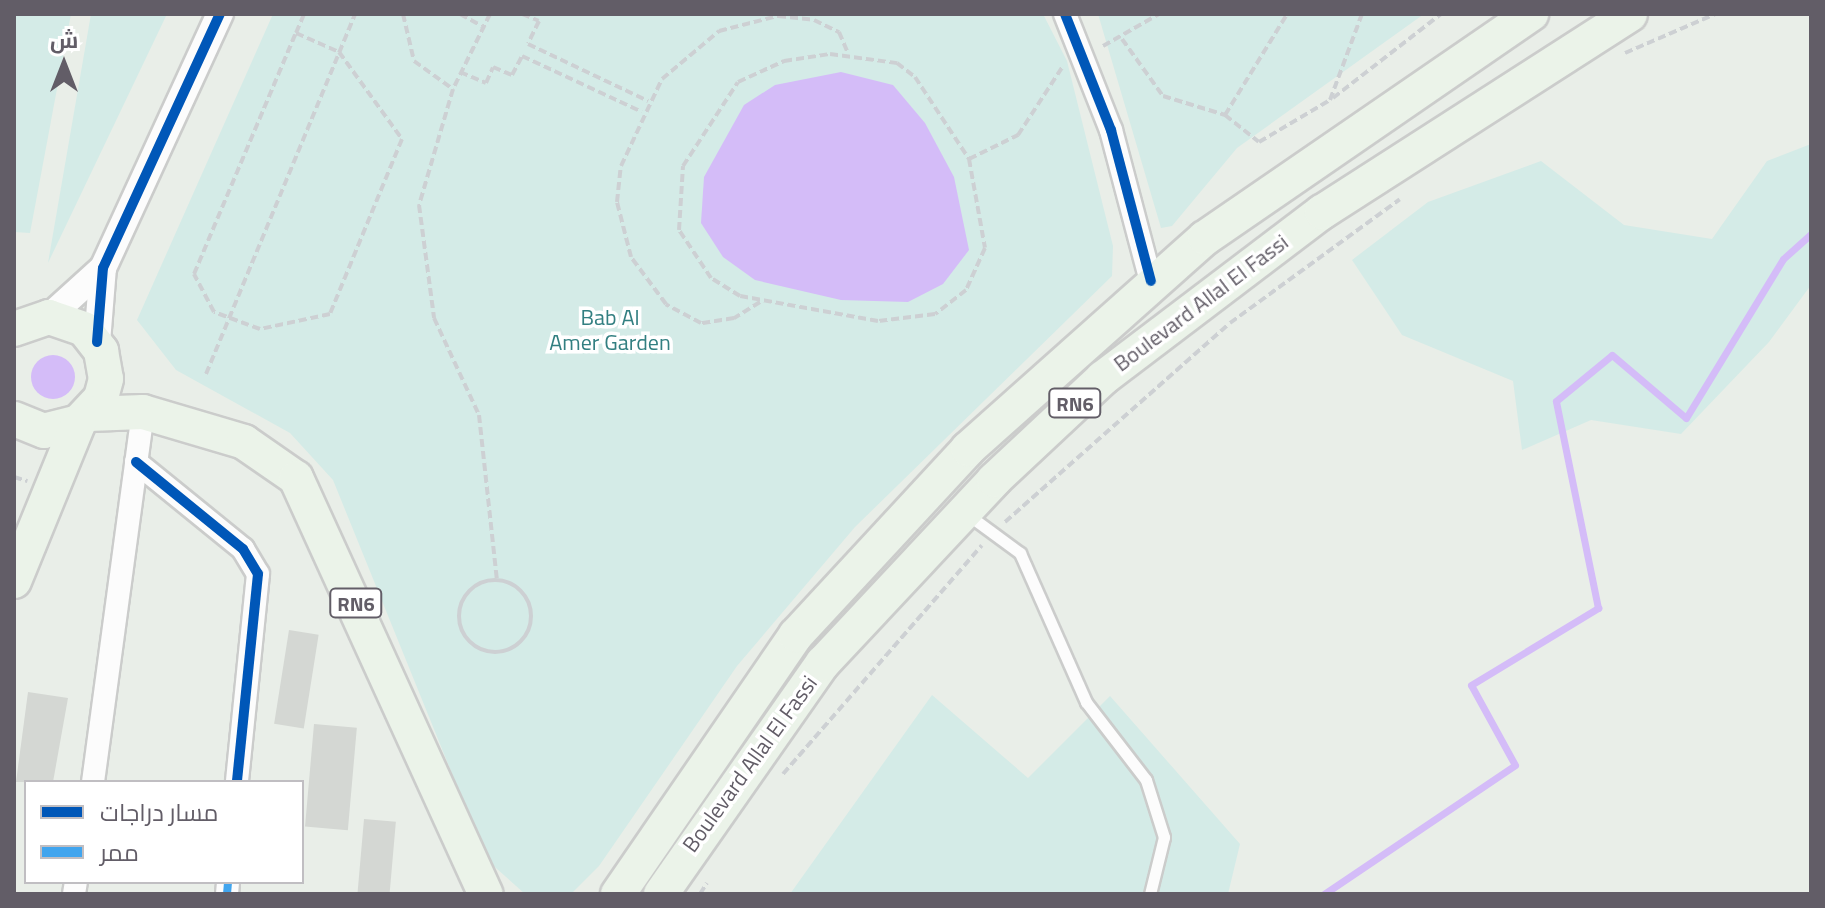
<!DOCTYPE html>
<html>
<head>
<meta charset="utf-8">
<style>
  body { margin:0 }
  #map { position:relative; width:1825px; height:908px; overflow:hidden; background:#e9eee8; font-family:"Titillium Web",Cairo,sans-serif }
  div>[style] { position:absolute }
  .green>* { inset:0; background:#d4ebe7 }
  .water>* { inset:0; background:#d4bcf8 }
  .round { border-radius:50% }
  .stream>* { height:7px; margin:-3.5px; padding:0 3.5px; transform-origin:3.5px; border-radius:3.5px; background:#d4bcf8 }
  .building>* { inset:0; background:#d4d7d3; transform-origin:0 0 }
  .path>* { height:4px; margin-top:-2px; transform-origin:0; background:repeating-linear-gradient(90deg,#cdd0d3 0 8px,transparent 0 12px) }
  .path>.ring { margin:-2px; padding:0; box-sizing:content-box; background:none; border:4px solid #cdd0d3; border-radius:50% }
  .roads { filter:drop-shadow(2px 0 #cbcccb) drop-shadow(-2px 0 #cbcccb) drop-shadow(0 2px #cbcccb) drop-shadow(0 -2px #cbcccb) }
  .service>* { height:11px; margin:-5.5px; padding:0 5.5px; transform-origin:5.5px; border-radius:5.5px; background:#fcfcfc }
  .minor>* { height:22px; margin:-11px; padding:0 11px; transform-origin:11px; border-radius:11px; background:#fcfcfc }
  .tertiary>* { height:26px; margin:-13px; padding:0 13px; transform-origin:13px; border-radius:13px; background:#fcfcfc }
  .primary>* { height:34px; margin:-17px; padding:0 17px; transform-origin:17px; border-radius:17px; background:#ebf3e9 }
  .quiet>* { height:8px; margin-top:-4px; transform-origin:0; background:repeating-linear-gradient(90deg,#41a5ee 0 16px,transparent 0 24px) }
  .cycleway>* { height:10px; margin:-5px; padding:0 5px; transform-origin:5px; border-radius:5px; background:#0057b8 }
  span { translate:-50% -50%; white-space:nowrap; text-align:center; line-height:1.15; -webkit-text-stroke:7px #fff; paint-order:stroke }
  .shield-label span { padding:2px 6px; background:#fff; border:2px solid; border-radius:6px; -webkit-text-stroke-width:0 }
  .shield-label { font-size:20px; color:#625d67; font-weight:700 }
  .street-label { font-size:22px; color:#625d67 }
  .park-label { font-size:22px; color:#327f81 }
  .frame { position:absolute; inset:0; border:16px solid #625d67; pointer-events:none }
  .legend { position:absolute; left:24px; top:780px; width:280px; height:104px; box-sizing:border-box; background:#fff; border:2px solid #c0bec2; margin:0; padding:10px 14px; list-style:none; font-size:24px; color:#625d67 }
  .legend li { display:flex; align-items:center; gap:16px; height:40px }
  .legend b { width:40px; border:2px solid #c0bec2 }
  .north { position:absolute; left:24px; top:24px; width:80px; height:80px; -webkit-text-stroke:6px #fff; paint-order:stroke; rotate:0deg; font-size:22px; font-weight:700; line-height:32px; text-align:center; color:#625d67 }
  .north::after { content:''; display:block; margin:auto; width:28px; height:36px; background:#625d67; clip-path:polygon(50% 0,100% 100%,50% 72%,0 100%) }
</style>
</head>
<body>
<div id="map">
  <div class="green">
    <div style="clip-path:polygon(14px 14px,71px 14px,30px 233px,14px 232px)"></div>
    <div style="clip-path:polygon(91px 14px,167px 14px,48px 263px)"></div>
    <div style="clip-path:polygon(273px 14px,1043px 14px,1067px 61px,1113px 246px,1112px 276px,855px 527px,737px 666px,599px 866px,571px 894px,525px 894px,487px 860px,333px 480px,290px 433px,176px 370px,137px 320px)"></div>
    <div style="clip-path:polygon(1098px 14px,1424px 14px,1237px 148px,1172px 226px,1161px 228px)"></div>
    <div style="clip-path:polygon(1811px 144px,1811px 285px,1769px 342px,1681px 434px,1591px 420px,1522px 450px,1513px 381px,1402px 335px,1352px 260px,1428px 202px,1541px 161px,1624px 225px,1712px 239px,1767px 161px)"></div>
    <div style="clip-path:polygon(932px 695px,1028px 778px,1110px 696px,1240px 844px,1228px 894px,790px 894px)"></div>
  </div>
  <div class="water">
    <div style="clip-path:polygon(841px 72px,893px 85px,925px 123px,954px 177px,969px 250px,943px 284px,908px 302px,841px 300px,755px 280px,723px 257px,701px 223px,704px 177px,744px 105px,775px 85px)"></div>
    <div class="round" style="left:31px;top:355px;width:44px;height:44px"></div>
  </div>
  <div class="stream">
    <div style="left:1324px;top:894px;width:230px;rotate:-34deg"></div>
    <div style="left:1515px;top:765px;width:91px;rotate:-118.8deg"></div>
    <div style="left:1471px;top:685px;width:149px;rotate:-31.2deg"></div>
    <div style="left:1598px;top:608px;width:211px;rotate:-101.5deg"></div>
    <div style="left:1556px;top:401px;width:72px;rotate:-39.4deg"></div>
    <div style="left:1612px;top:355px;width:97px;rotate:40.4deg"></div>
    <div style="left:1686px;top:418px;width:186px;rotate:-58.6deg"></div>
    <div style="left:1783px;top:259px;width:38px;rotate:-42deg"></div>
  </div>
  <div class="building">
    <div style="left:289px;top:630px;width:30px;height:95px;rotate:9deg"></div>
    <div style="clip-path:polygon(28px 692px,68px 698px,53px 782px,16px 782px)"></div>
    <div style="left:314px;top:724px;width:43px;height:103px;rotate:5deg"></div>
    <div style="left:364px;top:819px;width:32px;height:75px;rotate:5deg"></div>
  </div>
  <div class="path">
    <div style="left:403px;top:14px;width:48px;rotate:76.8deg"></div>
    <div style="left:414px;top:61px;width:48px;rotate:35.7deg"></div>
    <div style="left:460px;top:14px;width:25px;rotate:29deg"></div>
    <div style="left:490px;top:14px;width:84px;rotate:116.3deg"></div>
    <div style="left:453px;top:89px;width:121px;rotate:106.3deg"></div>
    <div style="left:419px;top:205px;width:114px;rotate:82.4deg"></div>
    <div style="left:434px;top:318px;width:107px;rotate:65.1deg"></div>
    <div style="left:479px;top:415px;width:166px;rotate:83.8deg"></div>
    <div style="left:522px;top:14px;width:18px;rotate:22deg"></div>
    <div style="left:539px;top:21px;width:25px;rotate:116deg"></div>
    <div style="left:528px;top:44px;width:133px;rotate:25.4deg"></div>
    <div style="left:1272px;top:14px;width:77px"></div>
    <div style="left:296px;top:33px;width:47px;rotate:23.8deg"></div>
    <div style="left:339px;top:52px;width:107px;rotate:54.1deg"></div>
    <div style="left:402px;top:139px;width:189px;rotate:112.4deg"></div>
    <div style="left:330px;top:314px;width:72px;rotate:167.9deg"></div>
    <div style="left:260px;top:329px;width:49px;rotate:-159.7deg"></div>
    <div style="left:214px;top:312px;width:43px;rotate:-117.8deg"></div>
    <div style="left:194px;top:274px;width:262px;rotate:-67.1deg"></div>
    <div style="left:296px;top:33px;width:21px;rotate:-67deg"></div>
    <div style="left:1122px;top:39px;width:70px;rotate:54.3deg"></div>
    <div style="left:1163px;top:96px;width:65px;rotate:17deg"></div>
    <div style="left:1225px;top:115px;width:116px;rotate:-58.4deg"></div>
    <div style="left:1103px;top:46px;width:64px;rotate:-29.7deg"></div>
    <div style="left:1625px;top:53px;width:98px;rotate:-23.4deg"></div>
    <div style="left:830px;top:54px;width:68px;rotate:7.7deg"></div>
    <div style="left:897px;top:63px;width:23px;rotate:38deg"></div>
    <div style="left:915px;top:77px;width:98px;rotate:56.6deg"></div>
    <div style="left:969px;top:159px;width:90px;rotate:79.8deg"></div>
    <div style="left:985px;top:248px;width:46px;rotate:114.3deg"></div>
    <div style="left:966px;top:290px;width:39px;rotate:142deg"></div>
    <div style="left:935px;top:314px;width:57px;rotate:173deg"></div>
    <div style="left:878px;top:321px;width:140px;rotate:-169.7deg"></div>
    <div style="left:740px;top:296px;width:34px;rotate:-148deg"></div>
    <div style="left:711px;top:278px;width:58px;rotate:-123.7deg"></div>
    <div style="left:679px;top:230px;width:64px;rotate:-86.4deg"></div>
    <div style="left:683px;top:166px;width:100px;rotate:-56.8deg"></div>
    <div style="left:738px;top:82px;width:51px;rotate:-24.5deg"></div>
    <div style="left:784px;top:61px;width:47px;rotate:-8.7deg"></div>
    <div style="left:460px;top:72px;width:28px;rotate:23deg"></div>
    <div style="left:486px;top:83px;width:17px;rotate:-66deg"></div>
    <div style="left:493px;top:67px;width:21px;rotate:23deg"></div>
    <div style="left:512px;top:75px;width:21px;rotate:-62deg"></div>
    <div style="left:522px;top:56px;width:132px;rotate:25deg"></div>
    <div style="left:1333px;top:98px;width:137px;rotate:-37.9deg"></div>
    <div style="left:1225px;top:115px;width:43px;rotate:38.5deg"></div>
    <div style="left:1259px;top:142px;width:82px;rotate:-30.6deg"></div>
    <div style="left:1330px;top:100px;width:92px;rotate:-69.6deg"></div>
    <div style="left:969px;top:159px;width:55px;rotate:-26.1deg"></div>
    <div style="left:1018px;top:135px;width:82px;rotate:-56.9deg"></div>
    <div style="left:760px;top:302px;width:31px;rotate:148deg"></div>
    <div style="left:734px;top:318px;width:33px;rotate:171deg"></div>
    <div style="left:701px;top:323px;width:40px;rotate:-152deg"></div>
    <div style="left:666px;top:304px;width:59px;rotate:-126.7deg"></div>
    <div style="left:631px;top:257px;width:57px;rotate:-104.3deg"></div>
    <div style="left:617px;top:202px;width:36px;rotate:-84deg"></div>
    <div style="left:621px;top:166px;width:96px;rotate:-64.8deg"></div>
    <div style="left:662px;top:79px;width:75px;rotate:-40.1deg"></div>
    <div style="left:719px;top:31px;width:61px;rotate:-14.3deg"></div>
    <div style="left:778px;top:16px;width:36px;rotate:6deg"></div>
    <div style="left:814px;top:20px;width:28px;rotate:26deg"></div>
    <div style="left:839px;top:32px;width:23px;rotate:67deg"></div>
    <div style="left:206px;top:374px;width:390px;rotate:-67.5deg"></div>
    <div style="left:14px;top:477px;width:14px;rotate:17deg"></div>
    <div style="left:1005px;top:522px;width:300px;rotate:-41.5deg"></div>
    <div style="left:1230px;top:323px;width:210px;rotate:-36.1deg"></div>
    <div class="ring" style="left:459px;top:580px;width:68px;height:68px"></div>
    <div style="left:783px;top:774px;width:303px;rotate:-49deg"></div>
    <div style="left:700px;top:894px;width:13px;rotate:-58deg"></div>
  </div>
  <div class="roads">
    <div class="service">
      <div style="left:967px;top:514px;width:66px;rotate:36.3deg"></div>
      <div style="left:1020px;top:553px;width:163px;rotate:66.1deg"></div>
      <div style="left:1086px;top:702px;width:98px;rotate:52.4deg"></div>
      <div style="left:1146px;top:780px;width:60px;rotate:72.5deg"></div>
      <div style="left:1164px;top:837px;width:59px;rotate:103.8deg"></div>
    </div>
    <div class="minor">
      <div style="left:1065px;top:14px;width:125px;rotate:68.4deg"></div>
      <div style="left:1111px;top:130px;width:156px;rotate:75.2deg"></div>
      <div style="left:136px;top:462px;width:138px;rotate:39.1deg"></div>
      <div style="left:243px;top:549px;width:29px;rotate:59deg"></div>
      <div style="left:258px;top:574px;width:209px;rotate:95.8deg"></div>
      <div style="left:93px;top:782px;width:373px;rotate:-82.3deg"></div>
      <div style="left:74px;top:894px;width:12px;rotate:-81deg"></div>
      <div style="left:227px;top:894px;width:12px;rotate:-85deg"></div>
    </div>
    <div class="tertiary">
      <div style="left:49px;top:317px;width:73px;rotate:-42.2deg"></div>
      <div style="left:97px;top:342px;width:74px;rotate:-85.4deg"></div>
      <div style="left:103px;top:268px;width:280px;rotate:-65.3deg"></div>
    </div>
    <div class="primary">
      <div style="left:14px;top:329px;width:37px;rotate:-19deg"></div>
      <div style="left:49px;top:317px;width:37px;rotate:19deg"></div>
      <div style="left:84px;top:329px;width:28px;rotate:52deg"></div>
      <div style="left:101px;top:351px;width:28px;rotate:80deg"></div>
      <div style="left:106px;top:379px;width:20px;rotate:105deg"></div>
      <div style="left:101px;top:398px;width:33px;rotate:133deg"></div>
      <div style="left:79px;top:422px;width:36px;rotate:166deg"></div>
      <div style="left:44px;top:431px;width:32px;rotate:-158deg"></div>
      <div style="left:89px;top:414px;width:54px;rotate:-2.1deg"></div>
      <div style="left:143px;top:412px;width:105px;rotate:16.5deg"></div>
      <div style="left:244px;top:442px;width:63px;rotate:34.7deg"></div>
      <div style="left:296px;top:478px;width:457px;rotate:65.5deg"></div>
      <div style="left:14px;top:581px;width:172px;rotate:-67.8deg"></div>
      <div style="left:618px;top:894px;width:314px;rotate:-55.5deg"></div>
      <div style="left:796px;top:635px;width:253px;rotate:-47.2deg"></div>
      <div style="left:968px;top:449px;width:317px;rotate:-41.7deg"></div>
      <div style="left:1205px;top:238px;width:396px;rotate:-34.5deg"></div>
      <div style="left:661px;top:894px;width:282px;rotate:-55deg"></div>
      <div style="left:823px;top:663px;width:250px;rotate:-46.9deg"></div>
      <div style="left:994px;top:480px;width:149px;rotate:-43.1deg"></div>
      <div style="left:1103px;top:378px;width:275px;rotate:-37.2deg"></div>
      <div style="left:1322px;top:212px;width:366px;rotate:-32.7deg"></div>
    </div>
  </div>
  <div class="quiet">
    <div style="left:227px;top:894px;width:12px;rotate:-85deg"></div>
  </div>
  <div class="cycleway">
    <div style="left:1065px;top:14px;width:125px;rotate:68.4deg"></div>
    <div style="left:1111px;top:130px;width:156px;rotate:75.2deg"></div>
    <div style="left:97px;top:342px;width:74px;rotate:-85.4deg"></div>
    <div style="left:103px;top:268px;width:280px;rotate:-65.3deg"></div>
    <div style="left:136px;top:462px;width:138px;rotate:39.1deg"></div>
    <div style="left:243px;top:549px;width:29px;rotate:59deg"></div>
    <div style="left:258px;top:574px;width:209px;rotate:95.8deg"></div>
  </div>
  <div class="shield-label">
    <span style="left:1075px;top:403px">RN6</span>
    <span style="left:356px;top:603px">RN6</span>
  </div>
  <div class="street-label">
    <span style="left:1201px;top:303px;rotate:-37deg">Boulevard Allal El Fassi</span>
    <span style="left:750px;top:764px;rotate:-54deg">Boulevard Allal El Fassi</span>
  </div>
  <div class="park-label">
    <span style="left:610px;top:330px">Bab Al<br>Amer Garden</span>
  </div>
  <div class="frame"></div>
  <ul class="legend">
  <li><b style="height:10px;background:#0057b8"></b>مسار دراجات</li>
  <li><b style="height:10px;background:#41a5ee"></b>ممر</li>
  </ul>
  <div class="north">ش</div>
</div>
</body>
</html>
